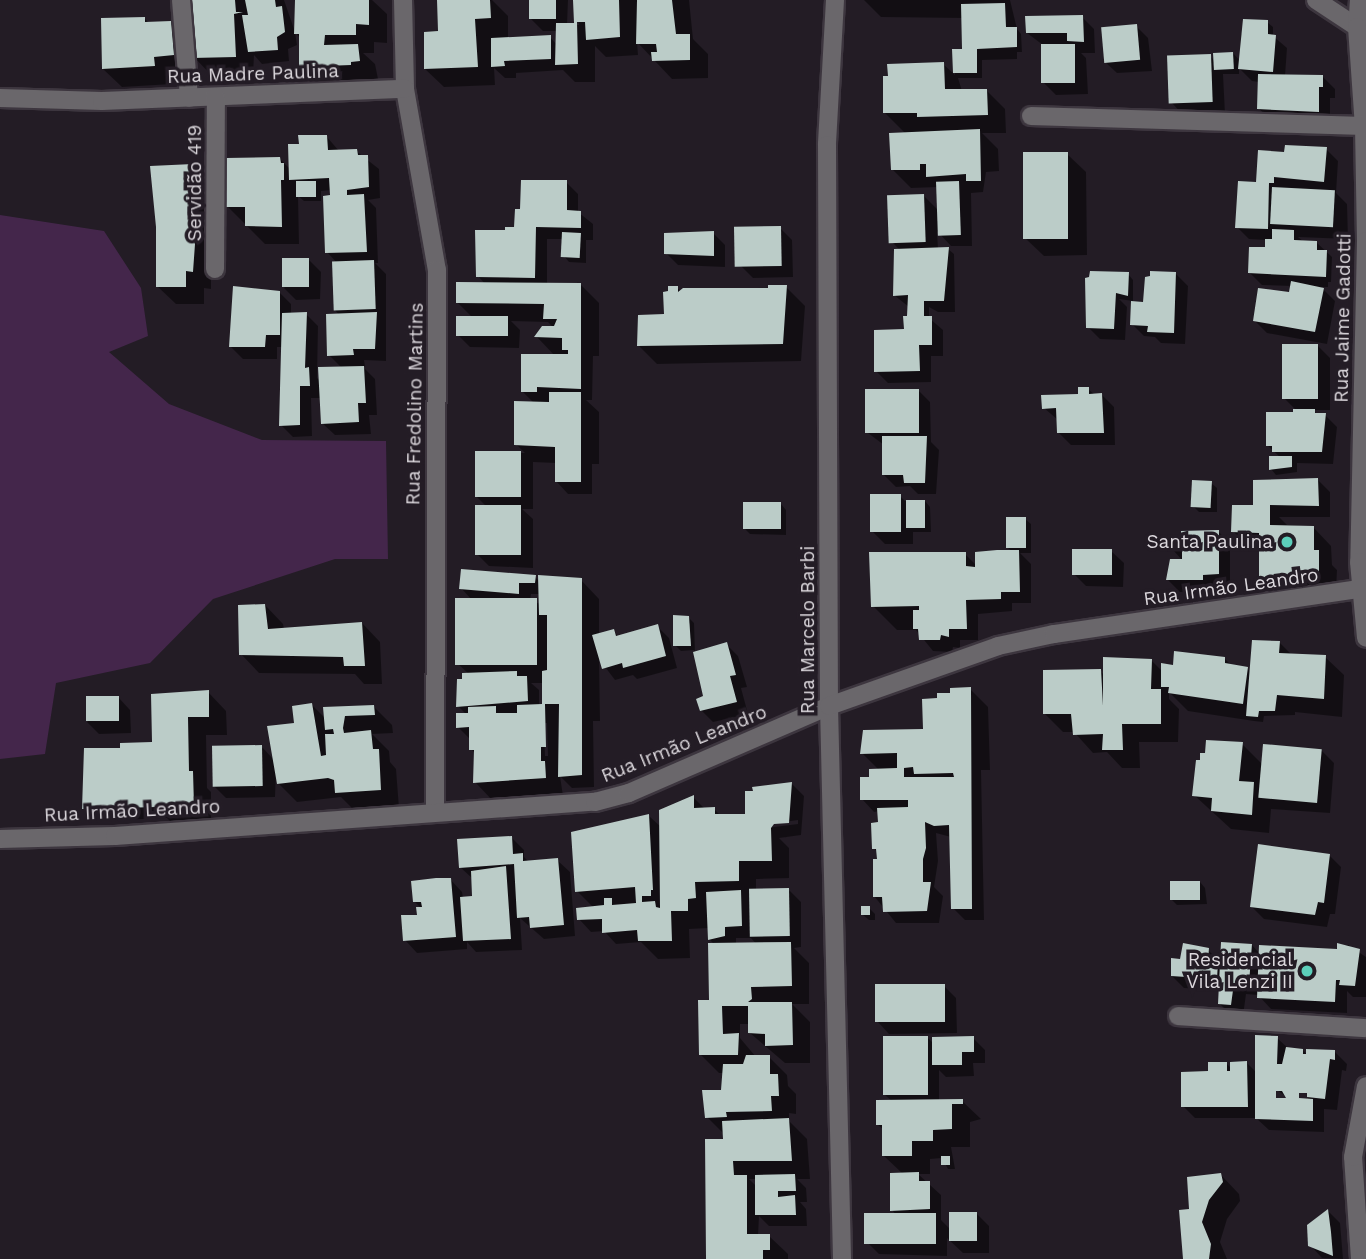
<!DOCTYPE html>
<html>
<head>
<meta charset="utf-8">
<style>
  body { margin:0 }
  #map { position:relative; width:1366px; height:1259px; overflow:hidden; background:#231c25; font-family:"Work Sans",sans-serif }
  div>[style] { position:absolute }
  .green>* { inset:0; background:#44264b }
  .shadow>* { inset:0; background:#0007 }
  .building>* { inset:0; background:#bbccc8; transform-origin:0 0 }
  .roads { filter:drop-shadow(2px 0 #3d363f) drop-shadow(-2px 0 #3d363f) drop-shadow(0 2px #3d363f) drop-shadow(0 -2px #3d363f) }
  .minor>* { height:18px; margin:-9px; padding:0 9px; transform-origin:9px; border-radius:9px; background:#6a676b }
  .dots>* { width:19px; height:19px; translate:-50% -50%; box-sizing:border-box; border:4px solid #231c25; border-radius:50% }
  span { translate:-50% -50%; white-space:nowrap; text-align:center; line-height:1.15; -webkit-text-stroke:7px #231c25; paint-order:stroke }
  .street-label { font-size:19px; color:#dcd8dd }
  .poi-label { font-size:19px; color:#dcd8dd }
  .right { translate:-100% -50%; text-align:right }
</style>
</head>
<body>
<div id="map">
  <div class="green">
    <div style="clip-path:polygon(0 215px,104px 231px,141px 288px,148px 336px,109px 352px,169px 404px,262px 440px,386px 441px,388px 559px,335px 559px,213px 599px,150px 663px,56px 683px,45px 754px,0 759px)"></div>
  </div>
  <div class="shadow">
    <div style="clip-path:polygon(193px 0,284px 0,294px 29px,297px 0,372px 0,387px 14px,387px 43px,374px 42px,374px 53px,363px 53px,375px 64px,378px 79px,368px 79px,369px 83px,319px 85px,300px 67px,300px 38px,295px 32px,297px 45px,288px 49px,289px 61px,262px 64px,254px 55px,253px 75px,212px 76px,194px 57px)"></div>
    <div style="clip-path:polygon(438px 0,492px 0,508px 16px,508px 39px,550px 37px,557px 45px,557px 31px,543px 31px,531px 19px,531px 0,568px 0,567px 25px,579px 25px,575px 0,689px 0,693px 39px,708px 54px,708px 78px,672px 79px,637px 42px,638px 55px,606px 57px,595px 46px,595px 82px,575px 82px,563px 70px,516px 73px,516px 78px,505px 78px,494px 68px,495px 85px,444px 87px,425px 69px,440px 33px)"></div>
    <div style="clip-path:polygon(864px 0,1010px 0,1017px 29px,1021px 34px,1022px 52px,1017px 52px,1017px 59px,982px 60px,982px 78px,958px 78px,962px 91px,986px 90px,1005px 109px,1006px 133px,982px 133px,998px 149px,999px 171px,986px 172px,983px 192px,971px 193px,972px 246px,951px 246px,937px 231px,938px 249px,948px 249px,954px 254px,955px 312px,938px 312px,929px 307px,929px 318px,943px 330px,943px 356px,931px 356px,931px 382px,888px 383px,876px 371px,906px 331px,909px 318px,909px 307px,894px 295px,901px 251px,892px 242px,924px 196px,939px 211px,938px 187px,911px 188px,893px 170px,906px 134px,885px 113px,943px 64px,955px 75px,954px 51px,966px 51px,963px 18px,881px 17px)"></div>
    <div style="clip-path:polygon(1082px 17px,1094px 29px,1095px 53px,1081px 53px,1086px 58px,1088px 94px,1056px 95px,1044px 83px,1043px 45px,1027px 33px)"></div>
    <div style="clip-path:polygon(144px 18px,149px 23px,170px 22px,189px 41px,192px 73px,171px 75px,172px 84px,122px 87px,103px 69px)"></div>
    <div style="clip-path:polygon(1267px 22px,1273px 27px,1273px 36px,1287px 48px,1285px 76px,1323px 77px,1335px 89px,1335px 98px,1330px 98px,1330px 123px,1271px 120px,1258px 108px,1259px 82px,1252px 81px,1239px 68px,1239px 74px,1223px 74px,1225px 114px,1184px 116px,1172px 103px,1210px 56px,1215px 61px,1233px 53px,1240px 61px,1241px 34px)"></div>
    <div style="clip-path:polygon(1136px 26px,1148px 38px,1152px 71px,1117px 73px,1104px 61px)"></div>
    <div style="clip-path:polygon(327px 137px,339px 151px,356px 151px,379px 169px,380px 198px,368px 200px,376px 208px,378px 263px,375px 263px,386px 274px,386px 361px,364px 360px,365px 366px,362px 366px,375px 379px,377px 415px,369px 415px,371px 434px,335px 435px,322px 423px,321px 398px,311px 398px,312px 436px,293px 437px,281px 425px,283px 347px,277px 347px,277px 359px,243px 359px,231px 347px,279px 292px,291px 304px,291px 314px,306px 314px,318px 326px,317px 378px,321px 382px,342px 368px,329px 355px,339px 315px,335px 310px,337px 263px,327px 252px,331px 190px,321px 191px,321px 201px,304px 201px,298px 196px,299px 244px,265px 244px,227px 206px,280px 159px,291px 170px,301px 146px)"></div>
    <div style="clip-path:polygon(1326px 149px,1338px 161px,1336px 193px,1347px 204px,1348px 239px,1298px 237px,1304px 242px,1316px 242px,1332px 257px,1331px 282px,1328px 282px,1328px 287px,1321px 287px,1335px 301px,1327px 344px,1267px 333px,1255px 321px,1291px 294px,1292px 286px,1262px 285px,1250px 273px,1267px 249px,1267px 240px,1249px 239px,1237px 227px,1258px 184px,1286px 154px)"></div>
    <div style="clip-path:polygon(1067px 154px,1086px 172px,1087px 255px,1044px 256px,1025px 238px)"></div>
    <div style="clip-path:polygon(193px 166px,211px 184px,211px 289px,204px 288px,204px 304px,176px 304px,157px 286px)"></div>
    <div style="clip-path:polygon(566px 182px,578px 194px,578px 212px,593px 224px,593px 240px,586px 240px,586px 263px,569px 262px,564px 256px,564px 239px,547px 239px,547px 284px,581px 285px,599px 303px,599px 356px,593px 356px,592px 400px,586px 400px,599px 412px,599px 464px,592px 464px,592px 494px,568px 494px,556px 481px,556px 463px,533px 462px,533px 509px,522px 509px,533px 519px,533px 568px,489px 566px,477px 554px,487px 507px,477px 497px,476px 453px,525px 453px,516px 444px,534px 403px,522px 391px,555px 356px,537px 337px,554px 328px,548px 322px,511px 321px,520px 330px,519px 348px,470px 347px,458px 335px,473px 318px,458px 303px,485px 284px,478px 276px,507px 232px,515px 229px)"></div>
    <div style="clip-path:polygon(780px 228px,792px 240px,793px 277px,753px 278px,740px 265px)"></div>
    <div style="clip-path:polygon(713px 233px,725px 245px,725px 267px,678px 265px,666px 253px)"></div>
    <div style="clip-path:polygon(309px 260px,321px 272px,320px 299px,296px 300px,284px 288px)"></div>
    <div style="clip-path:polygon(1128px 274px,1133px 280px,1133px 301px,1119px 299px,1127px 307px,1125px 340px,1100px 339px,1088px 327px)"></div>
    <div style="clip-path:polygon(1176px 274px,1188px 286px,1185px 344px,1161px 343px,1155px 337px,1144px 336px,1132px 324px,1145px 303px)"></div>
    <div style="clip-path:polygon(786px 287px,805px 306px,801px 361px,657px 364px,639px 346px,665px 316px,677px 288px,681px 291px)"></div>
    <div style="clip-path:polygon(1318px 346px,1330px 358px,1330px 410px,1313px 410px,1318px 415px,1325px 415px,1337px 427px,1333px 464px,1297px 463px,1297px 472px,1276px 475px,1271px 469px,1280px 457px,1267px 445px,1298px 412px,1284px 398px)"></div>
    <div style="clip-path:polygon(1088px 389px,1095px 395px,1102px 395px,1114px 407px,1115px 445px,1071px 445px,1059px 433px,1058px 420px,1044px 408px,1080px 396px)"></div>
    <div style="clip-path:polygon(918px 390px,930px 402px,931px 442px,939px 450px,936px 494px,918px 494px,910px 486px,896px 487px,884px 475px,884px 445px,868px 433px)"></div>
    <div style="clip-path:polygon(1318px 480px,1330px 492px,1330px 517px,1279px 517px,1287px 525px,1313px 527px,1331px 546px,1332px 565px,1337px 570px,1336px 591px,1279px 596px,1261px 577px,1261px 550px,1251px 550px,1233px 531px,1255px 507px)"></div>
    <div style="clip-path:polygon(1211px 483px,1217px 488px,1217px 512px,1199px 512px,1193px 506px)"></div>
    <div style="clip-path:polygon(900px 496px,905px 501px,925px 501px,930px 507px,931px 532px,913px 532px,913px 544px,885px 544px,873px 532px)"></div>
    <div style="clip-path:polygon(781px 504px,786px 510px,786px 535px,750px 534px,745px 529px)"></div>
    <div style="clip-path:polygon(1025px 519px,1031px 524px,1031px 553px,1020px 553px,1031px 564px,1031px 603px,1012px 603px,1012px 611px,978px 614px,978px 640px,960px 640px,960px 648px,953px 647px,952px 652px,933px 651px,916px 630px,897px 630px,873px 606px,965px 554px,977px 566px,1013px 552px,1008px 548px)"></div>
    <div style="clip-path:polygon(1218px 531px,1230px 544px,1230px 586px,1214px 586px,1214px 591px,1180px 592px,1168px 580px,1183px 561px,1173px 550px)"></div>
    <div style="clip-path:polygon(1111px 551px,1124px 563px,1123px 587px,1086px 586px,1074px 574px)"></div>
    <div style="clip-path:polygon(evenodd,535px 577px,540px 582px,581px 580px,599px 599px,599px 634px,613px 631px,619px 637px,657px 626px,669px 638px,677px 668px,637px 679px,633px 675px,615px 680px,599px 659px,600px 721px,593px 721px,594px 787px,572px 788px,560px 776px,563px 796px,493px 801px,475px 782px,476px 754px,471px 749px,471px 740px,458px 727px,467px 715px,458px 706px,463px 681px,469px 674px,458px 664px,472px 600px,461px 588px,535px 577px,531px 594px,540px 594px,540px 604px,530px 600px,531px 594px,535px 577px,531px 683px,544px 683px,543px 706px,539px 706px,539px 690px,531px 683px,535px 577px,544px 723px,547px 723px,548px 756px,545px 756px,544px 723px)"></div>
    <div style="clip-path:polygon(265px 605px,283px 624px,284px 629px,362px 623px,380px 642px,382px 684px,364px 684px,355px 674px,259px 673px,241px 654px)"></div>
    <div style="clip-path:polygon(689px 618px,694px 623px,695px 653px,726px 644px,738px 656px,747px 687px,741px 688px,748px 714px,713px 722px,701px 710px,705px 697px,694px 650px,681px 651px,675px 645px)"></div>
    <div style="clip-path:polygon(1279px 642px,1292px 655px,1325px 657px,1344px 675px,1342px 717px,1295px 712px,1295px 715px,1264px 716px,1263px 722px,1254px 721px,1188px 711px,1169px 692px,1169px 699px,1179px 709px,1178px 742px,1139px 742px,1140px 768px,1122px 768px,1107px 752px,1093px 753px,1074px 732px,1063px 732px,1045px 714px,1100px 671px,1104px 675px,1151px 660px,1163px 672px,1174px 667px,1225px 659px,1232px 666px,1247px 668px,1251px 673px)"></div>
    <div style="clip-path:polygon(970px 689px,988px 707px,990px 770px,981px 770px,984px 920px,965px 920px,953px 908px,951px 837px,936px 833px,938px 861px,934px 887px,943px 896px,939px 923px,896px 923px,874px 896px,878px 860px,878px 853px,874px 848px,880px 824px,879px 811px,874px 812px,862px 799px,871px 778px,879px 770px,862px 753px,924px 731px,939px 700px)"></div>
    <div style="clip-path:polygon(208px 692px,226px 711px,227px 735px,206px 735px,207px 788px,211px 792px,211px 824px,174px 825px,167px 818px,96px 821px,84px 809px,122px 750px,154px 744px)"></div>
    <div style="clip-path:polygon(118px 697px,130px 710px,131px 733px,99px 734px,87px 722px)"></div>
    <div style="clip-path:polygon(312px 705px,326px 719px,374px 707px,392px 725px,393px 733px,372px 734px,389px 751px,390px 762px,396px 769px,399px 808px,355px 811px,341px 797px,297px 802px,278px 783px,276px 771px,275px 797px,226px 798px,214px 786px,262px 747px,274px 760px)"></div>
    <div style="clip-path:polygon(1242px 744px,1263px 765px,1321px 750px,1334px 763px,1330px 813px,1271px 809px,1269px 833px,1231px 829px,1194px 795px,1201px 762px)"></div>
    <div style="clip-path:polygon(evenodd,792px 784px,804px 796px,801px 835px,779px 838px,789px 848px,789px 878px,756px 879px,756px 891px,789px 890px,801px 902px,801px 947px,794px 948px,809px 963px,809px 1004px,792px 1004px,810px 1022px,810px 1063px,785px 1063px,750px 1033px,750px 1024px,740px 1024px,740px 1038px,756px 1057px,769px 1057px,787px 1075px,788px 1086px,796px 1094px,796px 1114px,789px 1113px,789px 1121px,807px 1139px,810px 1179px,797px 1179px,806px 1188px,807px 1202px,800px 1202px,806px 1209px,807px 1226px,769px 1226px,759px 1216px,758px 1236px,769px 1236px,788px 1254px,788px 1259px,708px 1259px,724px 1141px,724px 1134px,707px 1117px,723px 1091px,724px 1073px,719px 1073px,701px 1055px,711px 1001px,715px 945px,710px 940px,709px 928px,689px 929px,690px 958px,658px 959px,641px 942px,616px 944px,604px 931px,591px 932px,579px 919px,594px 908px,577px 891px,649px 816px,661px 827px,693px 797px,705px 809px,714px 809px,721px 816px,747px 816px,766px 785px,792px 784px,798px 820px,798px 824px,712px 835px,712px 832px,798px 820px,792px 784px,736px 938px,751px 938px,757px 945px,736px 945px,736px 938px,792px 784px,749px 1179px,757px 1179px,757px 1187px,749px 1179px)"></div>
    <div style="clip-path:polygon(512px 838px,524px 850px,524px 857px,530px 863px,557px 860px,570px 872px,575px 936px,544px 939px,520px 918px,522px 950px,476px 952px,467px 942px,467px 949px,417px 953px,405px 940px,422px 909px,415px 902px,450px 879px,462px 892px,463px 898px,474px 898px,473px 879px,460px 867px)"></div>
    <div style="clip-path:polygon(1329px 855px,1341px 867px,1335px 914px,1330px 914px,1327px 927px,1264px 919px,1252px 907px)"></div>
    <div style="clip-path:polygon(1200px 882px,1205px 888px,1207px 904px,1177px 905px,1172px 900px)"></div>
    <div style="clip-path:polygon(869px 908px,875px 914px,875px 920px,869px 920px,863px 915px)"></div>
    <div style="clip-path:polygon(1252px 945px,1260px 954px,1339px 950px,1339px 945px,1348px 945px,1366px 957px,1366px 997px,1353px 997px,1347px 991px,1347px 1013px,1271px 1009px,1258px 995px,1246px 994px,1243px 1016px,1232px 1016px,1220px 1004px,1221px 990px,1184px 988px,1172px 976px,1181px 960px,1208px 950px,1222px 964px)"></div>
    <div style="clip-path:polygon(944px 986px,956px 998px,957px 1033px,889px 1034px,877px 1021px)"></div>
    <div style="clip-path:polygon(927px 1037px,934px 1044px,973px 1038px,985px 1050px,985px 1063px,973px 1063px,974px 1076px,946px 1077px,939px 1070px,939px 1101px,962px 1101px,981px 1119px,970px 1122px,970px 1147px,951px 1147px,955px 1169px,948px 1169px,942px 1158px,930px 1159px,930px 1174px,918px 1174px,941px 1195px,941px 1220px,951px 1230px,977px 1214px,989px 1226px,989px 1253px,963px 1253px,947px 1238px,947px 1256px,879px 1254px,867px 1242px,897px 1216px,892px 1210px,903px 1174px,884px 1156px,884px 1130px,878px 1125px,893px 1102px,885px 1095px)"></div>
    <div style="clip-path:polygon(evenodd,1277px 1038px,1289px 1049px,1303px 1050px,1308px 1056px,1335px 1052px,1347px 1064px,1346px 1071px,1342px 1070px,1337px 1110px,1324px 1109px,1324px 1132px,1269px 1130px,1256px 1118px,1195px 1118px,1183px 1106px,1210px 1073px,1227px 1064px,1232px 1069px,1247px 1063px,1257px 1073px,1277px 1038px,1274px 1088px,1291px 1100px,1274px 1100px,1274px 1088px,1277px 1038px,1297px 1091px,1309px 1091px,1308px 1100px,1297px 1100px,1297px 1091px)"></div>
    <div style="clip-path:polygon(1221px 1175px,1239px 1194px,1240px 1201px,1227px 1219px,1220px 1242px,1227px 1259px,1185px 1259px,1190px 1211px)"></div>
    <div style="clip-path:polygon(1328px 1211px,1340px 1223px,1343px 1259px,1322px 1258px,1310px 1245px)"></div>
  </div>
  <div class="building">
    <div style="clip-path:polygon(191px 0,235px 0,236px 12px,243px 12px,234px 14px,236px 57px,192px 58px)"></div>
    <div style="clip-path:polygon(245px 0,275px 0,276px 7px,282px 6px,285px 32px,277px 37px,278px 50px,248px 52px,242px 15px,248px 15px)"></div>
    <div style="clip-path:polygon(295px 0,369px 0,369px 25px,356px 24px,356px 35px,325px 35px,324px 45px,358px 44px,360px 61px,351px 62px,351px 65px,299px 67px,299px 34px,294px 34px)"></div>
    <div style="clip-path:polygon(437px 0,490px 0,491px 18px,475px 19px,478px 67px,424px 69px,424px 32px,438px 31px)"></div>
    <div style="left:529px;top:0;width:27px;height:19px"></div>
    <div style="clip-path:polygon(573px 0,619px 0,620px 37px,586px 40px,585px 22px,577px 22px,578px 64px,555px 65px,556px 23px,574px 23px)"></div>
    <div style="clip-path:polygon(637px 0,672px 0,676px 34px,690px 34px,690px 60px,652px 61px,651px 52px,657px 52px,656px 44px,636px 44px)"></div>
    <div style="clip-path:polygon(1005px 3px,1006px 27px,1017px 27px,1017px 47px,977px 49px,977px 73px,953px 73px,952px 49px,962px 49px,961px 4px)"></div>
    <div style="clip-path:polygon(1083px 15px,1084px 42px,1067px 41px,1067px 33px,1026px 33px,1025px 16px)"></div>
    <div style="clip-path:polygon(145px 17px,145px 22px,171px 21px,174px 55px,154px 57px,155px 66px,102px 69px,101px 18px)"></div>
    <div style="clip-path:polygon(1243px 19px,1268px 20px,1268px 34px,1276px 35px,1273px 72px,1238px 69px)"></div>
    <div style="left:1137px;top:24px;width:36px;height:36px;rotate:85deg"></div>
    <div style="clip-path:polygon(551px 35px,551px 59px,504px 61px,505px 66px,491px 67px,491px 38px)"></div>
    <div style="left:1041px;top:44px;width:34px;height:39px"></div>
    <div style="left:1233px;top:52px;width:17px;height:20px;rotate:87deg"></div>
    <div style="left:1211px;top:54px;width:48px;height:44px;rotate:88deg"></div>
    <div style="clip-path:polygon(944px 62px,945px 89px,987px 89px,988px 115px,917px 117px,917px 113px,883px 113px,883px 76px,888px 76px,887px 64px)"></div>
    <div style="clip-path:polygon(1258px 74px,1323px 75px,1323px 87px,1319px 87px,1319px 112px,1257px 109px)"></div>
    <div style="clip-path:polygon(980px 129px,981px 181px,966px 181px,966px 174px,926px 177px,926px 164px,920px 164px,920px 170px,891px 170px,889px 133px)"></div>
    <div style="clip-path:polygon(298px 135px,327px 135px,328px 150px,357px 149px,358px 155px,368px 155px,369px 187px,347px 190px,347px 195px,364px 194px,367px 252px,325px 253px,323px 196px,330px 195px,329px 178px,289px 180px,288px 144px,299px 144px)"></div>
    <div style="clip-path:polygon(1285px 145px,1327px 147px,1324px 182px,1274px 177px,1274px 183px,1269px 183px,1268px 229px,1235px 228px,1238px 181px,1256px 182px,1258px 150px,1284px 152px)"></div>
    <div style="left:1023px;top:152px;width:45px;height:87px"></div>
    <div style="clip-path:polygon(280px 157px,281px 163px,284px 163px,284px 180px,281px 180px,282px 227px,245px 226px,245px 207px,225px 207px,226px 158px)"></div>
    <div style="clip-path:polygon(193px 164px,198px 237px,192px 237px,195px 244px,193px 272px,186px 271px,186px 287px,156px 287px,156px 227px,150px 166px)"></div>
    <div style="clip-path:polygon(521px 180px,567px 180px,567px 210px,581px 211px,581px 228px,536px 227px,535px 278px,476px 277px,475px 230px,505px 230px,505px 227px,514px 227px,515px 209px,520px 209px)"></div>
    <div style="left:296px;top:181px;width:20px;height:16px"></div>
    <div style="left:959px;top:181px;width:54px;height:23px;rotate:88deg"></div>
    <div style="left:1272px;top:187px;width:63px;height:37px;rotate:3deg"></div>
    <div style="left:924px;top:194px;width:48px;height:37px;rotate:88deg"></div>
    <div style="left:781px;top:226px;width:40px;height:47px;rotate:89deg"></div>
    <div style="clip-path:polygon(1272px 229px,1294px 230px,1294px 240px,1317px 241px,1317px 250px,1327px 250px,1326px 277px,1248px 273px,1249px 247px,1265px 247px,1265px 239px,1272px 239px)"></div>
    <div style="clip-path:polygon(714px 231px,714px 256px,664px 254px,664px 233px)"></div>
    <div style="left:562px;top:232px;width:19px;height:25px;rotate:3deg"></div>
    <div style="clip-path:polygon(949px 247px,944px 301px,924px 301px,924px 316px,932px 316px,932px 345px,919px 345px,920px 371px,874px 372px,874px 330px,904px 329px,903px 316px,907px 316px,908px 295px,893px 296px,894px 249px)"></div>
    <div style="left:309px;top:258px;width:29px;height:27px;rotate:90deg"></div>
    <div style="left:374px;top:260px;width:49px;height:42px;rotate:88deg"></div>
    <div style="clip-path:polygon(1090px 271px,1129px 272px,1128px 296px,1116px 293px,1114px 329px,1086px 328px,1085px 278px,1089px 277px)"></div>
    <div style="clip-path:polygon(1150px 271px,1176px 272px,1174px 333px,1147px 332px,1148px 326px,1130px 325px,1131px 301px,1143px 302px,1145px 277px,1150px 276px)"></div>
    <div style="clip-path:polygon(1291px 281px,1324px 288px,1315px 332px,1253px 321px,1258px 288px,1289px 292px)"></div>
    <div style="clip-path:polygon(456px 282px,581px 283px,581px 389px,537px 387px,537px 392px,521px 392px,521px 354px,568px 354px,568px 350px,562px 350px,562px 338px,534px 337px,542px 326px,554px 326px,557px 319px,543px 319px,544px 304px,456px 303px)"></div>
    <div style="clip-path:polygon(768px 285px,787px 285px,783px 344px,637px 346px,638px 315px,664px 314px,663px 292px,668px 291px,668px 286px,678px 286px,678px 292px,683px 288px,768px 288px)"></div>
    <div style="clip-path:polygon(233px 286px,280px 291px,280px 335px,266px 335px,265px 347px,229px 347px)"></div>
    <div style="clip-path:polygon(307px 312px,305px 368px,309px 367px,310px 386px,300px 386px,300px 425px,279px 426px,282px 313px)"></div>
    <div style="clip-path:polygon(377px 312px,375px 349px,353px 349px,354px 355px,327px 356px,326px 314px)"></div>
    <div style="left:456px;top:316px;width:52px;height:20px"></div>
    <div style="left:1282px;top:344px;width:36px;height:55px"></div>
    <div style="clip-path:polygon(364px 366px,366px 403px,358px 403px,359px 422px,321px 424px,318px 367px)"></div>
    <div style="clip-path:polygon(1078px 387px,1089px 387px,1089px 394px,1102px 393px,1104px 433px,1057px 433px,1056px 408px,1042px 409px,1041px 395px,1078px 394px)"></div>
    <div style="left:865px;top:389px;width:54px;height:44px"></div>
    <div style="clip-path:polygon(549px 392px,581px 392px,581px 482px,555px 482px,555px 447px,514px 445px,514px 401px,549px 402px)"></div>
    <div style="clip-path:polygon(1293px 409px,1315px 409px,1315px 413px,1326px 413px,1322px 452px,1272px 452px,1272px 446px,1266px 446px,1266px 412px,1293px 412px)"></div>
    <div style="clip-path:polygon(882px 436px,927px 436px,925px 483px,904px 483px,903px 475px,882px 475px)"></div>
    <div style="left:475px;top:451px;width:46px;height:46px"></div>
    <div style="clip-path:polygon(1269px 456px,1292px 456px,1292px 467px,1269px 470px)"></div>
    <div style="clip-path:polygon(1318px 478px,1319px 506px,1270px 505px,1270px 525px,1314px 526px,1314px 550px,1319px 550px,1319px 574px,1259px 578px,1259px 533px,1231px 532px,1232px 505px,1253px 505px,1253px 480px)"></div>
    <div style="left:1192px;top:480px;width:20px;height:27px;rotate:3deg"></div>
    <div style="left:901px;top:494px;width:38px;height:31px;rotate:90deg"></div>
    <div style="left:906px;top:500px;width:19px;height:28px"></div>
    <div style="left:743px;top:502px;width:38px;height:27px"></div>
    <div style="left:475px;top:505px;width:46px;height:50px"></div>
    <div style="left:1006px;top:517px;width:20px;height:31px"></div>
    <div style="clip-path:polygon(1219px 530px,1219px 574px,1203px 575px,1203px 580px,1166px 580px,1170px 559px,1182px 559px,1182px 551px,1171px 551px,1173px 537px,1181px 536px,1181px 531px)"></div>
    <div style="left:1072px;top:549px;width:40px;height:26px"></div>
    <div style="clip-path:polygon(997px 550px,1019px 550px,1020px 592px,1001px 592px,1001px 599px,966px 600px,967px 629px,949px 629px,949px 637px,941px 635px,940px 640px,919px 640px,918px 629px,913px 629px,913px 610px,919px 610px,919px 606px,871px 607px,869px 552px,966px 552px,966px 566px,975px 567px,975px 552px)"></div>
    <div style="clip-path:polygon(461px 569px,536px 575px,535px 583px,519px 583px,519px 594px,459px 589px)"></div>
    <div style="clip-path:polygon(538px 575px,582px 578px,582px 775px,558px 777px,559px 704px,545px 704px,546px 747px,541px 747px,541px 761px,545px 761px,546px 778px,473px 783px,474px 750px,469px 750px,469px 727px,456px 728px,456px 713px,468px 713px,468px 707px,496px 706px,496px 713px,517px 713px,517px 705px,542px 704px,542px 671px,547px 670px,547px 615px,539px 615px)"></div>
    <div style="left:455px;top:598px;width:82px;height:67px"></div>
    <div style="clip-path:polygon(265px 604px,268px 629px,362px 622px,365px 666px,344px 666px,343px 657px,239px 655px,238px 605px)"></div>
    <div style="clip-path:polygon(673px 615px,689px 616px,691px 646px,673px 646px)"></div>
    <div style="clip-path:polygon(658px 624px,666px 656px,623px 668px,622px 663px,602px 669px,592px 635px,614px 629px,616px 636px)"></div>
    <div style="clip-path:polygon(1252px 640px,1280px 641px,1279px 653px,1326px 655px,1324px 699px,1277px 695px,1275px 711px,1259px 711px,1258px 717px,1246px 716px)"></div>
    <div style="clip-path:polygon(727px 642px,736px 675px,730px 676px,737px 702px,700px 711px,696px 699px,703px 696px,693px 652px)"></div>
    <div style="clip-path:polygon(1174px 651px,1225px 657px,1225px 663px,1248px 667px,1243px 704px,1168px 693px,1169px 687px,1161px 687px,1161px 663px,1173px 665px)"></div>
    <div style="clip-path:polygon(1103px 657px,1152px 659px,1151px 689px,1161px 689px,1161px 724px,1122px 724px,1123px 750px,1102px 750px,1103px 734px,1073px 735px,1071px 714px,1043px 714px,1043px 670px,1101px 669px,1103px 706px)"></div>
    <div style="clip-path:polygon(517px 671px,517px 676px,527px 676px,528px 701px,456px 707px,457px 679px,462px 679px,462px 673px)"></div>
    <div style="clip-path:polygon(evenodd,971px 687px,972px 909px,951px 909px,949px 825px,934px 826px,925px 822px,926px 848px,923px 859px,923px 882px,931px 882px,927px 911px,883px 912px,882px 897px,873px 897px,873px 859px,877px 859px,876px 849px,872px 849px,871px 823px,878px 822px,877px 808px,908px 807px,908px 800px,860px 800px,860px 777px,869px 777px,869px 769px,897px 768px,897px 753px,860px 754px,863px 730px,923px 729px,922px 699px,937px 698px,937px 693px,950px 693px,950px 688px,971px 687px,913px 767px,914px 774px,953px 773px,954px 777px,904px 777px,904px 768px,913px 767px)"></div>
    <div style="clip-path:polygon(209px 690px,209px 717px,188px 717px,189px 771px,193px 771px,194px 806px,82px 809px,84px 748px,120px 748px,120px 743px,152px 742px,151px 694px)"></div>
    <div style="left:119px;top:696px;width:25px;height:33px;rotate:90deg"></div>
    <div style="clip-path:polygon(312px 703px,321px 756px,326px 755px,325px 734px,334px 734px,333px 729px,325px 730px,323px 707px,374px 705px,375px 715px,345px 716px,343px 728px,344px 733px,371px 730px,373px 749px,379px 749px,381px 790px,335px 793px,334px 780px,328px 778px,277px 784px,267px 726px,294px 723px,292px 706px)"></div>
    <div style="clip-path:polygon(1206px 740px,1243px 742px,1239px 781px,1254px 782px,1252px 815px,1211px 811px,1212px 798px,1192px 796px,1196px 760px,1200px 760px,1200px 753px,1205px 753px)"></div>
    <div style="left:1263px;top:744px;width:59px;height:54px;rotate:5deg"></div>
    <div style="left:262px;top:745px;width:41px;height:50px;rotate:89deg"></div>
    <div style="clip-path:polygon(792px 782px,789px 823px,774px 824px,771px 828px,772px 861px,739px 861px,739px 881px,695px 882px,696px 898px,688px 899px,688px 911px,671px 911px,672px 941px,638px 941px,637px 930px,602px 933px,602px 919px,577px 920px,576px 908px,604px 905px,604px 898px,612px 898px,612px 905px,636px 903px,635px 887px,575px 892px,571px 832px,649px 814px,653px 890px,651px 890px,651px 896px,642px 896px,642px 902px,655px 901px,656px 907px,660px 908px,659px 810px,694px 795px,694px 808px,715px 807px,715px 814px,745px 814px,745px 791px,753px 791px,752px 787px)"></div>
    <div style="clip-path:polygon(512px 836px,513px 854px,523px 853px,523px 861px,558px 858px,564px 925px,530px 928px,529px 917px,517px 918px,514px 864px,459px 868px,457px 839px)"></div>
    <div style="clip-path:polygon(1258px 844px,1330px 854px,1324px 903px,1318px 902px,1315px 915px,1250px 907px)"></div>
    <div style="clip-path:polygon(506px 866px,511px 939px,463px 941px,460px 897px,472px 896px,471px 871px)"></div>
    <div style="clip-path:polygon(436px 878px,451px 878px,456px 937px,403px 941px,401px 915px,417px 915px,416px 907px,422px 907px,421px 902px,413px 902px,411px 881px)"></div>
    <div style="left:1170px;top:881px;width:30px;height:19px"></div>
    <div style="left:789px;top:888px;width:48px;height:40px;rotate:89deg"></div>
    <div style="clip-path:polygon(741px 890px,742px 926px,725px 927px,725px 936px,708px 940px,706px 892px)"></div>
    <div style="left:861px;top:906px;width:9px;height:9px"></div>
    <div style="clip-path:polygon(791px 942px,792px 986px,751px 987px,752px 999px,748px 1002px,792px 1002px,793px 1045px,765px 1046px,765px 1034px,748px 1033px,748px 1006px,722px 1006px,723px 1034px,739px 1033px,738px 1055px,699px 1055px,698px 1000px,709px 1000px,708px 943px)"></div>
    <div style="clip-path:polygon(1221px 942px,1252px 944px,1249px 984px,1234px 983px,1231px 1005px,1218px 1004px)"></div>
    <div style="clip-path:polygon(1183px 943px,1209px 948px,1208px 961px,1218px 962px,1217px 979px,1171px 976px,1171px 958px,1180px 959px)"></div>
    <div style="clip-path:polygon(1337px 943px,1360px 949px,1355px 986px,1339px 985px,1340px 980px,1336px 980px,1335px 1002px,1257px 998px,1259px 945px,1337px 949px)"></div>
    <div style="left:875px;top:984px;width:70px;height:38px"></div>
    <div style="clip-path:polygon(evenodd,1255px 1035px,1278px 1036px,1277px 1064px,1282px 1064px,1286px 1047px,1303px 1049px,1303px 1054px,1306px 1054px,1306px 1049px,1335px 1050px,1335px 1060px,1330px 1059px,1325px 1099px,1307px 1097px,1307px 1093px,1299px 1093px,1299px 1098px,1313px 1099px,1313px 1121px,1255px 1119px,1255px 1035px,1276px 1091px,1282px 1091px,1286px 1098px,1276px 1098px,1276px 1091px)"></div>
    <div style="left:883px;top:1036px;width:45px;height:59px"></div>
    <div style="clip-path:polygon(974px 1036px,974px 1052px,962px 1052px,962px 1065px,932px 1065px,932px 1037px)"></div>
    <div style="clip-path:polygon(746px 1055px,770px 1055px,770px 1074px,778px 1074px,779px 1096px,771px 1096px,772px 1111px,726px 1112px,727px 1117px,705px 1118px,702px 1090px,721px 1090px,723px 1064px,743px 1064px)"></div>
    <div style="clip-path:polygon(1247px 1061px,1248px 1107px,1181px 1107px,1181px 1072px,1208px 1071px,1208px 1062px,1227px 1062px,1227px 1071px,1230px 1071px,1230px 1062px)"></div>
    <div style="clip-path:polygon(963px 1099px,963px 1104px,952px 1104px,952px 1129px,933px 1130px,933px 1141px,912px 1141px,912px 1156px,882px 1156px,882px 1125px,876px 1125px,876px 1100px)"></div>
    <div style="clip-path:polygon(789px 1118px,792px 1161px,733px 1161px,734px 1175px,747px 1175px,747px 1234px,770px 1234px,770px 1250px,763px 1250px,763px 1259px,706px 1259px,705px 1139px,723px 1139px,722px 1121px)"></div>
    <div style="left:941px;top:1156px;width:9px;height:9px"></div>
    <div style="clip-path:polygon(919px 1172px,919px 1181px,930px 1181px,930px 1209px,890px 1211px,890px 1173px)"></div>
    <div style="clip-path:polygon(1221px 1173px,1223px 1182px,1209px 1200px,1202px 1222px,1211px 1244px,1209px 1259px,1183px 1259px,1179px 1210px,1189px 1209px,1187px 1177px)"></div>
    <div style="clip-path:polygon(795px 1174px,796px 1191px,778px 1191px,778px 1197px,795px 1195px,796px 1215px,755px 1215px,755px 1175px)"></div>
    <div style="clip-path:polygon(1328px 1209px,1331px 1232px,1333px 1256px,1308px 1246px,1307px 1225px)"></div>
    <div style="left:977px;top:1212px;width:29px;height:28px;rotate:90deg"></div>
    <div style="left:936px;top:1213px;width:31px;height:72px;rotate:90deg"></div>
  </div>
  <div class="roads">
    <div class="minor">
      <div style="left:181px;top:0;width:98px;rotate:85.3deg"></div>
      <div style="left:403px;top:0;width:89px;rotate:88.7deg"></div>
      <div style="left:405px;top:89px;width:184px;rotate:80deg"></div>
      <div style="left:437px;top:270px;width:541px;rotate:90.21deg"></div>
      <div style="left:835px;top:0;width:145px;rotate:93.2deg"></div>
      <div style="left:827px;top:145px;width:561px;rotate:89.8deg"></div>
      <div style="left:829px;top:706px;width:553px;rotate:88.65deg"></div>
      <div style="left:1316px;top:0;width:49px;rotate:33.4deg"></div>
      <div style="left:1359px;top:0;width:27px;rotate:94deg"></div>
      <div style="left:1357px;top:27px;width:99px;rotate:86deg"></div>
      <div style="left:1364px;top:126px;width:115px;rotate:89deg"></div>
      <div style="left:1366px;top:241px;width:321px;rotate:91.2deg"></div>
      <div style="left:1359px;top:562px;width:76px;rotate:84.7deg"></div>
      <div style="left:0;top:98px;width:102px;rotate:1.7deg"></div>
      <div style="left:102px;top:101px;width:303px;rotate:-2.3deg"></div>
      <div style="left:1031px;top:116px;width:333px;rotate:1.7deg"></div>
      <div style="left:215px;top:269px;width:172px;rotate:-89.7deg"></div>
      <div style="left:0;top:839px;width:115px;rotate:-1.5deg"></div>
      <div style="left:115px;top:836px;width:481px;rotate:-4.1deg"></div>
      <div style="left:595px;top:802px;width:35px;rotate:-15deg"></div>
      <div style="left:629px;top:793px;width:218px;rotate:-23.5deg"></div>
      <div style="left:829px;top:706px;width:179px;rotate:-19.5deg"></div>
      <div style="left:998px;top:646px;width:57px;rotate:-12.1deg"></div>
      <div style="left:1054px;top:634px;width:315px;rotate:-8.4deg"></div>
      <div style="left:1178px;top:1016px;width:188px;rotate:3.7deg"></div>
      <div style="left:1360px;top:1259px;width:102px;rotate:-93.9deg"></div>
      <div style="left:1353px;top:1157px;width:72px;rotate:-79.6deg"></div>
    </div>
  </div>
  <div class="dots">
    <div style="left:1287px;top:542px;background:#5cceba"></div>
    <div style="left:1307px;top:971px;background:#5cceba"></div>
  </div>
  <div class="street-label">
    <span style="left:253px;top:74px;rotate:-2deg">Rua Madre Paulina</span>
    <span style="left:195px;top:183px;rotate:-90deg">Servidão 419</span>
    <span style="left:1343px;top:318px;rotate:-89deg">Rua Jaime Gadotti</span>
    <span style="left:415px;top:404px;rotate:-89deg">Rua Fredolino Martins</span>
    <span style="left:1231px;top:587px;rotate:-8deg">Rua Irmão Leandro</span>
    <span style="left:808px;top:630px;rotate:-90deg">Rua Marcelo Barbi</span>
    <span style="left:684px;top:744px;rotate:-22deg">Rua Irmão Leandro</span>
    <span style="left:132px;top:811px;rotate:-3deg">Rua Irmão Leandro</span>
  </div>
  <div class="poi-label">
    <span class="right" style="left:1273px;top:542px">Santa Paulina</span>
    <span class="right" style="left:1293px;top:971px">Residencial<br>Vila Lenzi II</span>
  </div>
</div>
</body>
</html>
